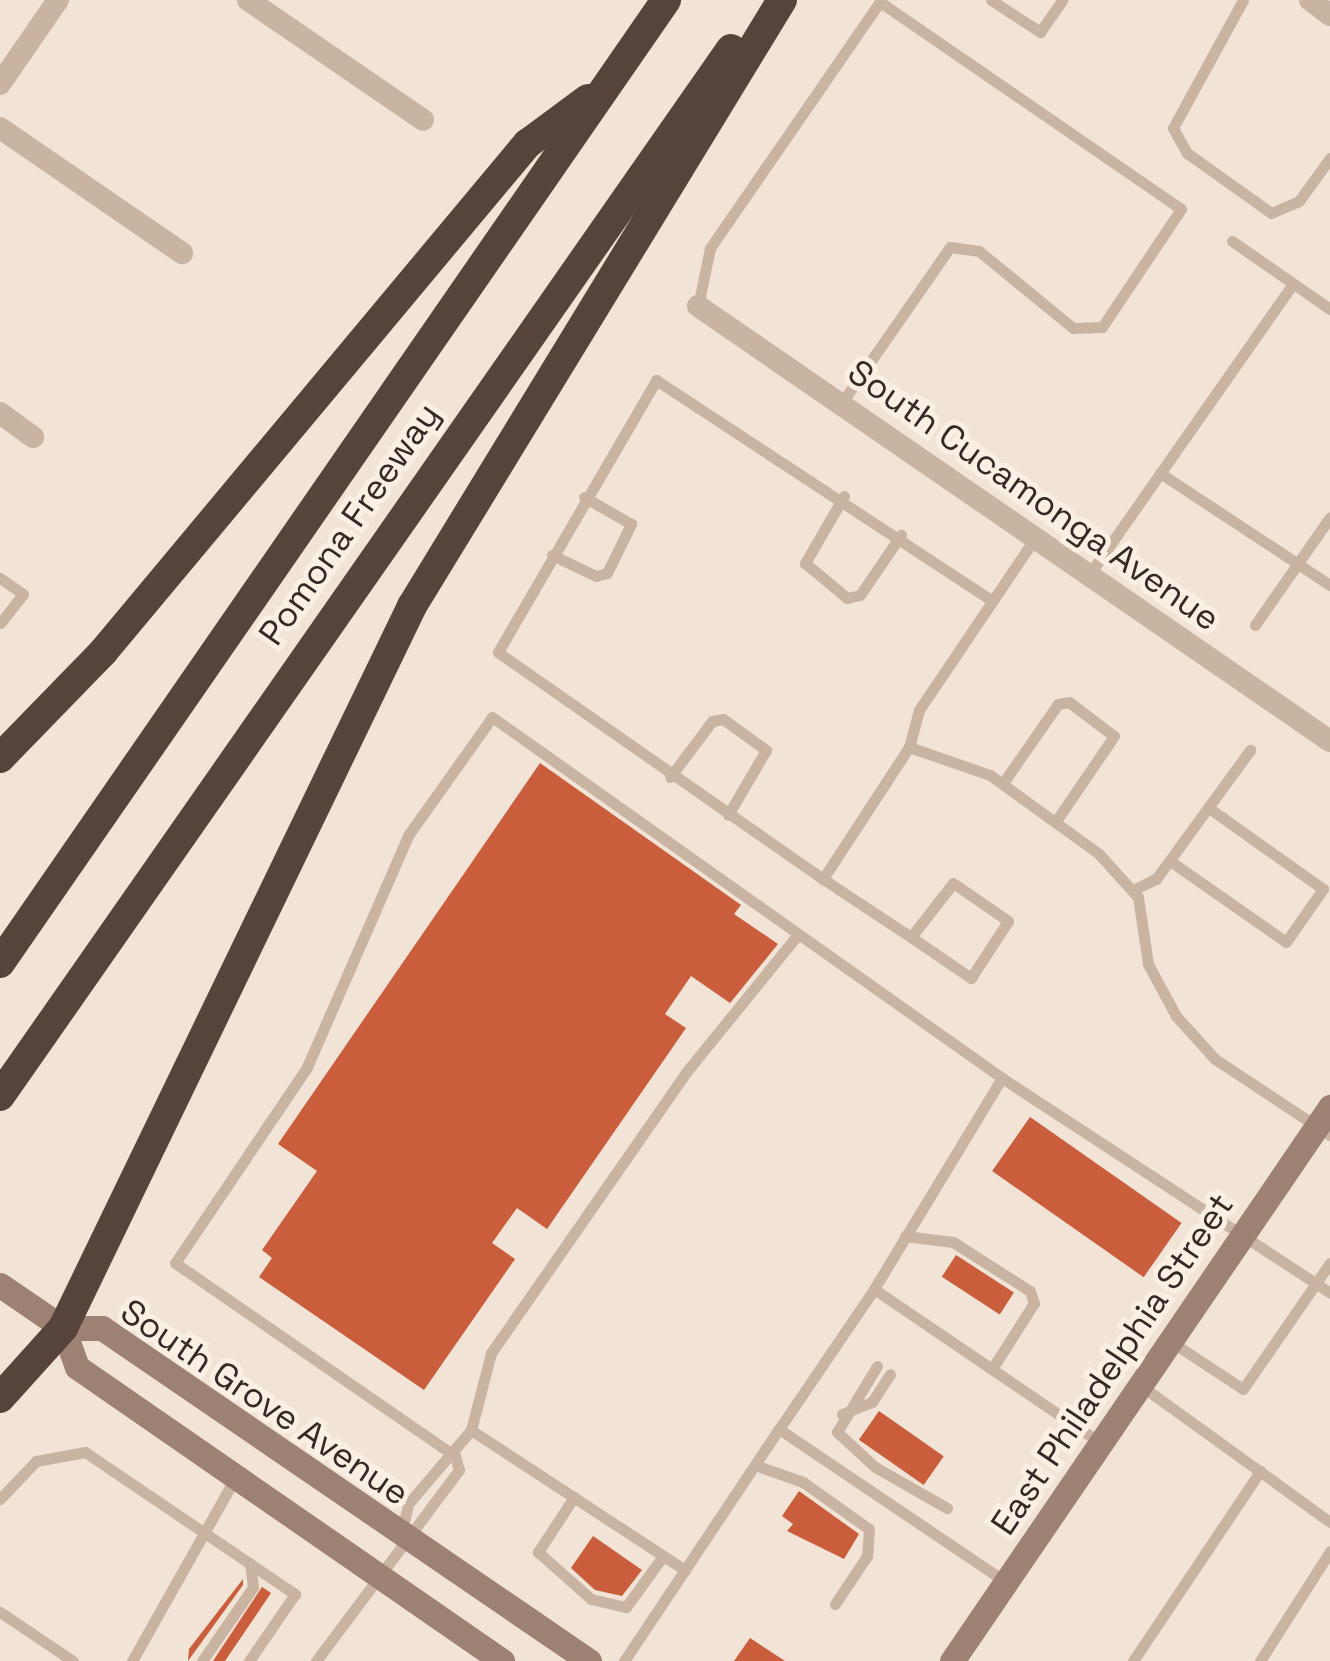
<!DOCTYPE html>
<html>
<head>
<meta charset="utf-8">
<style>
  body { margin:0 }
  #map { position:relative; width:1330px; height:1661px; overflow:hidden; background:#f1e4d6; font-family:"Space Grotesk",sans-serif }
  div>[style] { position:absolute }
  .building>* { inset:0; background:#ca5d3c; transform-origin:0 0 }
  .lane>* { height:11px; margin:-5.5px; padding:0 5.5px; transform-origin:5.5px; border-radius:5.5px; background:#c9b4a2 }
  .street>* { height:22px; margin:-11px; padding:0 11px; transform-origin:11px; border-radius:11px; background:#c9b4a2 }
  .secondary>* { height:25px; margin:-12.5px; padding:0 12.5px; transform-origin:12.5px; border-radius:12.5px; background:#9d8274 }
  .highway>* { height:30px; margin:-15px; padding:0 15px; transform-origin:15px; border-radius:15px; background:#55433c }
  span { translate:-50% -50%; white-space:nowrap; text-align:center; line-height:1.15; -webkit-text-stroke:10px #f9efe2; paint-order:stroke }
  .street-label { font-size:35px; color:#342925 }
</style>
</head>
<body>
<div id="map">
  <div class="building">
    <div style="clip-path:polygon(540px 763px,741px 905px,734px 914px,778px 944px,730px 1003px,691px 976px,665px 1014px,686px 1028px,547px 1229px,517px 1208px,492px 1243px,515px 1259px,424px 1390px,259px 1277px,272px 1258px,262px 1250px,317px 1171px,278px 1144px)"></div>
    <div style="left:1030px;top:1117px;width:185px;height:66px;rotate:35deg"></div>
    <div style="left:956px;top:1255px;width:69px;height:26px;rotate:33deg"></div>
    <div style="left:879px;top:1411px;width:79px;height:35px;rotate:35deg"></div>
    <div style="clip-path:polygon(799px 1491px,859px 1534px,844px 1559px,787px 1531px,793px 1524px,782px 1516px)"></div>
    <div style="clip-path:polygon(593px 1536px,642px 1570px,622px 1596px,595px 1590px,571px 1568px)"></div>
    <div style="clip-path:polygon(243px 1579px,243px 1585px,188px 1661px,189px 1649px)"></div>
    <div style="clip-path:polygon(262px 1587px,271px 1593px,225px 1661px,213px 1661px)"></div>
    <div style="clip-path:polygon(750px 1638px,785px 1661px,734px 1661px)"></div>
  </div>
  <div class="lane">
    <div style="left:991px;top:0;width:59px;rotate:33.1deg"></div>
    <div style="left:1040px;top:32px;width:39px;rotate:-55deg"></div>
    <div style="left:1243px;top:0;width:146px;rotate:118.7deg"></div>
    <div style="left:1173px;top:128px;width:29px;rotate:61deg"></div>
    <div style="left:1187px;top:153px;width:103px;rotate:35.5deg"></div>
    <div style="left:1271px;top:213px;width:30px;rotate:-23deg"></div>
    <div style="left:1299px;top:201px;width:53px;rotate:-54.2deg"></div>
    <div style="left:1232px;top:241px;width:119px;rotate:34.8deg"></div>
    <div style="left:698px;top:306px;width:59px;rotate:-78.3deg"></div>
    <div style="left:710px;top:248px;width:299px;rotate:-55.4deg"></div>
    <div style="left:880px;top:2px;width:365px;rotate:34.5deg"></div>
    <div style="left:1181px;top:209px;width:142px;rotate:123.8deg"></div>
    <div style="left:1102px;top:327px;width:29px;rotate:178deg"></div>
    <div style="left:1073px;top:328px;width:122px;rotate:-140.7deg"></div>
    <div style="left:979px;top:251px;width:29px;rotate:-172deg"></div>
    <div style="left:950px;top:247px;width:191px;rotate:124.8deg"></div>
    <div style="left:1160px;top:473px;width:204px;rotate:33.4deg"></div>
    <div style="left:844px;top:496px;width:78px;rotate:120.2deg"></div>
    <div style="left:805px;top:563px;width:55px;rotate:39.8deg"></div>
    <div style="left:847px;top:598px;width:13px;rotate:-13deg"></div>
    <div style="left:860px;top:595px;width:73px;rotate:-55.7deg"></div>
    <div style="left:1035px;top:538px;width:207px;rotate:124deg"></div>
    <div style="left:919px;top:710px;width:38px;rotate:105deg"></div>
    <div style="left:909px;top:747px;width:86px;rotate:19.1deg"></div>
    <div style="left:990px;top:775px;width:135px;rotate:35.9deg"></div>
    <div style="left:1099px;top:854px;width:58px;rotate:47.8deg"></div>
    <div style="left:1138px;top:897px;width:68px;rotate:81.5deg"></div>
    <div style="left:1148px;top:964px;width:59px;rotate:61.7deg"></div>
    <div style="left:1176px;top:1016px;width:58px;rotate:47.8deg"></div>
    <div style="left:1215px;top:1059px;width:138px;rotate:33.5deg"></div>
    <div style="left:552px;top:555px;width:49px;rotate:25.5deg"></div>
    <div style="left:596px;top:576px;width:11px;rotate:-15deg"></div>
    <div style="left:607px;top:573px;width:55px;rotate:-63.9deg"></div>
    <div style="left:631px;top:524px;width:54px;rotate:-150.1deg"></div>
    <div style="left:1089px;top:575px;width:355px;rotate:-55deg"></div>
    <div style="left:0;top:578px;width:28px;rotate:35deg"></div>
    <div style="left:23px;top:594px;width:37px;rotate:128deg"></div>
    <div style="left:1255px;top:625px;width:131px;rotate:-55.2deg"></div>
    <div style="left:909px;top:747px;width:158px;rotate:123.1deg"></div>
    <div style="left:823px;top:879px;width:396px;rotate:-145.1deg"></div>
    <div style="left:498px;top:652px;width:315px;rotate:-59.8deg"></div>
    <div style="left:656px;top:380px;width:402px;rotate:33.3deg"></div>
    <div style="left:670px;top:777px;width:70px;rotate:-53.1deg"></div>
    <div style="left:712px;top:721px;width:11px;rotate:-10deg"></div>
    <div style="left:723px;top:719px;width:53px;rotate:35.8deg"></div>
    <div style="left:766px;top:750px;width:75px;rotate:120.3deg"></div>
    <div style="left:1003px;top:783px;width:96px;rotate:-55.2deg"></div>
    <div style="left:1058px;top:704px;width:11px;rotate:-10deg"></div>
    <div style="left:1069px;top:702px;width:56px;rotate:37.1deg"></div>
    <div style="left:1114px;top:736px;width:99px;rotate:124.3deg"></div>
    <div style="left:1170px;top:861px;width:141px;rotate:34.9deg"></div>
    <div style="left:1286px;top:942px;width:65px;rotate:-55.1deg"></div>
    <div style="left:1323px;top:889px;width:140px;rotate:-144.6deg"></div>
    <div style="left:823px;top:879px;width:105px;rotate:33.4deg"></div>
    <div style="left:911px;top:937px;width:68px;rotate:-52.1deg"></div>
    <div style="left:953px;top:883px;width:67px;rotate:34.6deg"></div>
    <div style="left:1008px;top:921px;width:68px;rotate:123deg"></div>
    <div style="left:971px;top:978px;width:73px;rotate:-145.7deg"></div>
    <div style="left:1133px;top:890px;width:25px;rotate:-26deg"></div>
    <div style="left:1156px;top:879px;width:160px;rotate:-53.9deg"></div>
    <div style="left:905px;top:1236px;width:48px;rotate:7.1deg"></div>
    <div style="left:953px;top:1242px;width:91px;rotate:32.5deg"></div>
    <div style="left:1030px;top:1291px;width:13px;rotate:72deg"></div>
    <div style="left:1034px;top:1303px;width:78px;rotate:122.5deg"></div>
    <div style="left:874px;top:1289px;width:247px;rotate:-58.8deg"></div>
    <div style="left:1002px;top:1078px;width:392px;rotate:33.2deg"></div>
    <div style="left:1170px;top:1341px;width:87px;rotate:33.3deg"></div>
    <div style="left:1243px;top:1389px;width:153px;rotate:-55.4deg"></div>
    <div style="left:877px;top:1366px;width:77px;rotate:121.2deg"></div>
    <div style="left:837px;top:1432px;width:52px;rotate:42.6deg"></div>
    <div style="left:875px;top:1467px;width:83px;rotate:29.7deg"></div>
    <div style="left:1140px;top:1385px;width:234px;rotate:35.8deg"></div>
    <div style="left:842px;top:1414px;width:32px;rotate:-22deg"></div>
    <div style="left:872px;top:1402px;width:33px;rotate:-57deg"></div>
    <div style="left:779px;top:1429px;width:169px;rotate:-55.8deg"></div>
    <div style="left:874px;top:1289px;width:274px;rotate:34.2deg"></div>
    <div style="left:471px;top:1430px;width:256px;rotate:33.2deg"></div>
    <div style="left:755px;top:1465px;width:51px;rotate:19.5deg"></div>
    <div style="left:803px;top:1482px;width:81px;rotate:35.5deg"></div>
    <div style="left:869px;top:1529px;width:27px;rotate:94deg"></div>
    <div style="left:867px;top:1556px;width:58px;rotate:123.7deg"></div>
    <div style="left:574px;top:1497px;width:66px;rotate:123.2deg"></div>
    <div style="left:538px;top:1552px;width:71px;rotate:41.6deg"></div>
    <div style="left:591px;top:1599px;width:36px;rotate:13deg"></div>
    <div style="left:626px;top:1607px;width:63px;rotate:-54deg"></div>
    <div style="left:0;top:1499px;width:52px;rotate:-46.5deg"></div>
    <div style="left:36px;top:1461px;width:50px;rotate:-10.4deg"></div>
    <div style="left:85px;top:1452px;width:254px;rotate:34.1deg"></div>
    <div style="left:295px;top:1594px;width:81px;rotate:124.5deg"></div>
    <div style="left:402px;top:1531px;width:28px;rotate:-77deg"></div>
    <div style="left:408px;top:1504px;width:97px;rotate:-49.6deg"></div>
    <div style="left:471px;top:1430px;width:80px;rotate:-75.4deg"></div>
    <div style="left:491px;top:1353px;width:343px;rotate:-55.2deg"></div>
    <div style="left:687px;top:1071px;width:171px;rotate:-50.9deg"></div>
    <div style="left:0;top:1612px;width:88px;rotate:33.9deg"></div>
    <div style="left:132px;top:1661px;width:210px;rotate:-60.6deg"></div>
    <div style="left:202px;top:1661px;width:90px;rotate:-55.4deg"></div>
    <div style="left:253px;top:1587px;width:24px;rotate:-97deg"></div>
    <div style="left:316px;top:1661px;width:239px;rotate:-53.2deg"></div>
    <div style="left:459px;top:1470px;width:15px;rotate:-106deg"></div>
    <div style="left:455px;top:1456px;width:340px;rotate:-145.4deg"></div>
    <div style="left:175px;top:1263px;width:236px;rotate:-56deg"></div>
    <div style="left:307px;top:1067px;width:254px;rotate:-66.4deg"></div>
    <div style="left:409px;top:834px;width:143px;rotate:-54.6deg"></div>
    <div style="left:492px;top:717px;width:625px;rotate:35.29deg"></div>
    <div style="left:624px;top:1661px;width:279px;rotate:-56.3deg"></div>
    <div style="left:779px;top:1429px;width:274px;rotate:34deg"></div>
    <div style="left:1133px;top:1661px;width:229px;rotate:-56.2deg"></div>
    <div style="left:1260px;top:1661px;width:130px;rotate:-57.5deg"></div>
  </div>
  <div class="street">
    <div style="left:248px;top:0;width:212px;rotate:34.4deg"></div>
    <div style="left:1310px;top:0;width:25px;rotate:37deg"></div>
    <div style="left:0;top:84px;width:102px;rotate:-55.4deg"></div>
    <div style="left:0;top:128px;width:221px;rotate:34.5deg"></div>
    <div style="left:698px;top:306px;width:767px;rotate:34.54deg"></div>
    <div style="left:0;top:413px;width:41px;rotate:36deg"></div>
  </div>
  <div class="secondary">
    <div style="left:0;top:1285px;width:76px;rotate:34.3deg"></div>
    <div style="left:63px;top:1328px;width:39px"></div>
    <div style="left:102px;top:1328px;width:590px;rotate:34.36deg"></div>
    <div style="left:63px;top:1328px;width:41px;rotate:70.3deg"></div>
    <div style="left:77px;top:1367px;width:517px;rotate:34.67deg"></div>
    <div style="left:952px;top:1661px;width:671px;rotate:-55.69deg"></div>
  </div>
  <div class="highway">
    <div style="left:0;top:758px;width:148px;rotate:-45.8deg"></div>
    <div style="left:103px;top:652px;width:662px;rotate:-50.15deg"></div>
    <div style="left:527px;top:144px;width:76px;rotate:-36.4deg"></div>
    <div style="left:0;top:963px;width:1171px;rotate:-55.33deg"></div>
    <div style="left:0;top:1096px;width:1277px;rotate:-55.08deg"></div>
    <div style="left:0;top:1398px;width:94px;rotate:-48deg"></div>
    <div style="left:63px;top:1328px;width:802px;rotate:-64.2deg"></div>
    <div style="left:412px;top:606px;width:710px;rotate:-58.59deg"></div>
  </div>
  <div class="street-label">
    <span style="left:1034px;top:495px;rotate:35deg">South Cucamonga Avenue</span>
    <span style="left:349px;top:524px;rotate:-55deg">Pomona Freeway</span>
    <span style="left:1112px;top:1364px;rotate:-56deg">East Philadelphia Street</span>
    <span style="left:265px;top:1402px;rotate:34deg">South Grove Avenue</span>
  </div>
</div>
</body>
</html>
